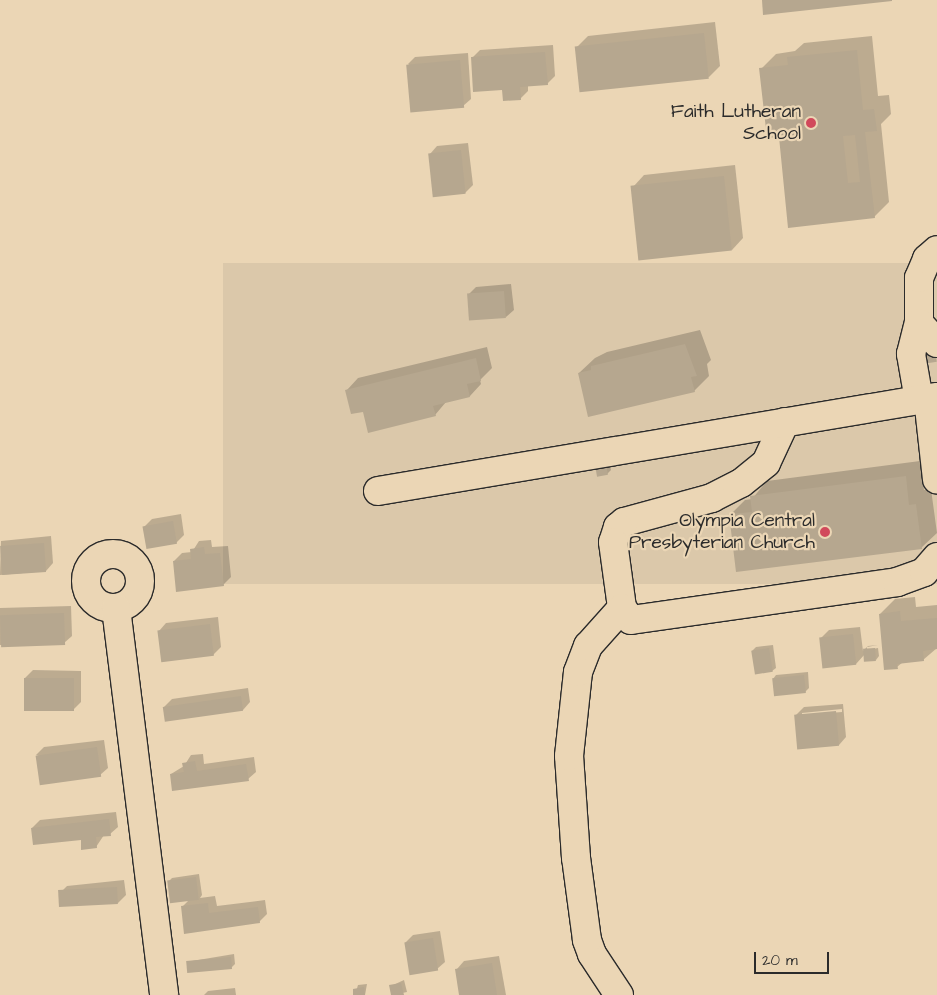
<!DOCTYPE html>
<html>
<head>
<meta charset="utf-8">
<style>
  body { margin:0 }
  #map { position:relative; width:937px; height:995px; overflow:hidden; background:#ebd6b5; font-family:"Architects Daughter",sans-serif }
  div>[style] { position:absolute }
  .built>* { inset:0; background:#dbc8aa; transform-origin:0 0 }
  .shadow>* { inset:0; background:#0003 }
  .building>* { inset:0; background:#b6a78f; transform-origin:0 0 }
  .roads { filter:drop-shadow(1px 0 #2b2b2b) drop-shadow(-1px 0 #2b2b2b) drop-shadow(0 1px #2b2b2b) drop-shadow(0 -1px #2b2b2b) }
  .minor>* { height:28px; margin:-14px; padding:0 14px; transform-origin:14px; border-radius:14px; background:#ebd6b5 }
  .minor>.ring { margin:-14px; padding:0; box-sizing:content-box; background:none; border:28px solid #ebd6b5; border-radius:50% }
  .dots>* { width:14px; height:14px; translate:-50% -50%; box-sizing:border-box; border:2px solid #ebd6b5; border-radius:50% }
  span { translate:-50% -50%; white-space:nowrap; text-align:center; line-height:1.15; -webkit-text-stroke:4.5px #ebd6b5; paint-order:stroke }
  .poi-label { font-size:19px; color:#2b2b2b }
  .right { translate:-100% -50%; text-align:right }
  .scale { position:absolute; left:754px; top:952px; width:75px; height:22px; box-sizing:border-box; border:2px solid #2b2b2b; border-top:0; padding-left:6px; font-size:15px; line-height:18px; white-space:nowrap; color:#2b2b2b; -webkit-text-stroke:4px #ebd6b5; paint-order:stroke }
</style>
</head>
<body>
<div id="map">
  <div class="built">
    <div style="left:937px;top:263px;width:321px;height:714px;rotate:90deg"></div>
  </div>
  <div class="shadow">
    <div style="clip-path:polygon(715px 22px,720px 66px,709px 77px,577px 47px,588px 36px)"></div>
    <div style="clip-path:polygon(872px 36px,878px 96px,889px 95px,891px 114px,881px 124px,889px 202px,874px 217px,780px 135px,761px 69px,776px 54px,795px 51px,804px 43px)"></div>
    <div style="clip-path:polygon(553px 45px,555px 76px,547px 84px,528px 85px,528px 91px,520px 99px,503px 89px,472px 58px,480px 50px)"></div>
    <div style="clip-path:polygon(468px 53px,471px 99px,463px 106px,408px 64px,415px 57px)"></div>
    <div style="clip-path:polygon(468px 143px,473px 185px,465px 193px,430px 154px,437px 146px)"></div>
    <div style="clip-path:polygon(735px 165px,743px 238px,732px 250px,633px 187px,644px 175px)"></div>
    <div style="clip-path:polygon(511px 284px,514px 310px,506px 317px,468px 295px,476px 287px)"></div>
    <div style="clip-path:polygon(700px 330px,711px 360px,707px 364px,709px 376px,694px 391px,579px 373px,595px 358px,607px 352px)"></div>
    <div style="clip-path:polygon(487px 347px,492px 368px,480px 380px,481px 384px,470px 396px,446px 402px,435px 415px,364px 410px,347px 390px,358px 378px)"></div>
    <div style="clip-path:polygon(609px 461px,611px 470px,607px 474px,600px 463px)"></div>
    <div style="clip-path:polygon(920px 461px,924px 490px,931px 489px,937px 533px,921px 548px,730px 515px,745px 500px,752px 499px,767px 481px)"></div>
    <div style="clip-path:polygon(181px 514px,184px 535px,176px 543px,144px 527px,152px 519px)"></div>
    <div style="clip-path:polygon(51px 536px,53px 563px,46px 571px,0 575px,1px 541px)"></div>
    <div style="clip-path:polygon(211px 540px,212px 547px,228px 546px,231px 577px,223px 585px,174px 561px,182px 553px,192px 552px,199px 541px)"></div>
    <div style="clip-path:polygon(915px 597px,916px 607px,937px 605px,937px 648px,923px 660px,903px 662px,897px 667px,880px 614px,895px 599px)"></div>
    <div style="clip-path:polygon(71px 606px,72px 636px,64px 643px,0 645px,0 608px)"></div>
    <div style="clip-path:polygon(218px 617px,221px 647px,213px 655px,159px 631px,166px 623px)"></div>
    <div style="clip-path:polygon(860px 627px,863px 651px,868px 646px,878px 645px,867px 647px,867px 650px,878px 648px,879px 656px,876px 660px,865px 654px,856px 664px,821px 638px,829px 630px)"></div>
    <div style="clip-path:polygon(773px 645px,776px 668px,772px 671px,752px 651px,756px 647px)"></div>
    <div style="clip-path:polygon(33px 670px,81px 671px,81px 702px,73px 710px,25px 678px)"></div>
    <div style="clip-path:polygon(808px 672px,809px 688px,805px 692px,773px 679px,776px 675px)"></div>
    <div style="clip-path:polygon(248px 688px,250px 702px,243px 710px,164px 707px,172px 699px)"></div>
    <div style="clip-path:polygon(evenodd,843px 704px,846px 737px,839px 745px,796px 715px,804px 707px,843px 704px,842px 709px,842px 712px,802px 715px,802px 713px,842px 709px)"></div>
    <div style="clip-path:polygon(104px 740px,108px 768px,100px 775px,36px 755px,44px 747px)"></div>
    <div style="clip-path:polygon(203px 754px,204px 764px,254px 757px,256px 772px,248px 779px,171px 774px,184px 766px,191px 755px)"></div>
    <div style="clip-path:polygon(116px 812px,118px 827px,110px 834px,104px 835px,96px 847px,82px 839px,32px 828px,40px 820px)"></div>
    <div style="clip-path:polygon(199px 874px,202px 895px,200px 898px,215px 896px,217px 906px,265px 900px,267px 914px,259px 922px,185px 933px,182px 907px,189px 900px,169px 881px,172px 878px)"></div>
    <div style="clip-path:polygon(124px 880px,126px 895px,118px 903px,59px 894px,67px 886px)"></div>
    <div style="clip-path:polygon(440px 931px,445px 962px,437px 969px,405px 943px,413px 935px)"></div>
    <div style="clip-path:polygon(234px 954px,235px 964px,232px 967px,188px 964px,192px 961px)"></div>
    <div style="clip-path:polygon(499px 956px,506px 995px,460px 995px,457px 969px,464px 961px)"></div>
    <div style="clip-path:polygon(404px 980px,407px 992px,393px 995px,391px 986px)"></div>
    <div style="clip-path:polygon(367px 984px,365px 995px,355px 995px,358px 985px)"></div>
    <div style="clip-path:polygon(235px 988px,236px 995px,204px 995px,208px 991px)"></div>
  </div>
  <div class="building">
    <div style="clip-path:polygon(762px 0,892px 0,892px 1px,763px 15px)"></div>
    <div style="left:704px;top:33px;width:46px;height:130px;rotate:84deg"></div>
    <div style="clip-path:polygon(evenodd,857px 50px,863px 110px,874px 109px,877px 131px,865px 132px,875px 218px,788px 228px,779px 137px,767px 138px,759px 68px,788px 65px,787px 57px,857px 50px,855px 135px,860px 182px,848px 183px,843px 136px,855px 135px)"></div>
    <div style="clip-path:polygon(545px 52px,548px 85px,520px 87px,521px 100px,503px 101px,502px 90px,473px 92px,471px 57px)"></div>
    <div style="left:460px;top:60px;width:48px;height:54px;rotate:85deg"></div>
    <div style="left:461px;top:150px;width:44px;height:33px;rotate:84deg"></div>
    <div style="left:724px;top:176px;width:75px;height:94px;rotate:84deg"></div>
    <div style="left:504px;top:291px;width:27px;height:37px;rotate:86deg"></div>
    <div style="clip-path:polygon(685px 344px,697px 376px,691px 377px,695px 392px,588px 417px,578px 373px,591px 370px,591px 366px)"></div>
    <div style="left:934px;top:344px;width:18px;height:13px;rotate:81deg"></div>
    <div style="clip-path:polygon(476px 358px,481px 381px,467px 384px,470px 397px,433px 406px,436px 416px,368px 433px,363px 412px,351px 414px,345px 390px)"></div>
    <div style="left:606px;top:464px;width:11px;height:11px;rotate:80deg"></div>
    <div style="clip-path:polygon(906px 476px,909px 505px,916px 504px,922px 549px,736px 572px,729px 514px,752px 512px,750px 496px)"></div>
    <div style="left:173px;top:521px;width:23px;height:31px;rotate:80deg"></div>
    <div style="left:44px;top:543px;width:29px;height:44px;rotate:86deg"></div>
    <div style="clip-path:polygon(204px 547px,205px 554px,220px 553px,224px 586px,176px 592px,173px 561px,191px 559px,190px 549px)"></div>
    <div style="clip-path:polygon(900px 611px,901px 621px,937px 618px,937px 649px,923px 651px,924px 661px,897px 664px,898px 669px,884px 670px,879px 614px)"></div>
    <div style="left:64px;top:613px;width:32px;height:64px;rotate:88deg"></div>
    <div style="left:210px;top:624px;width:32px;height:53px;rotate:83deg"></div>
    <div style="left:853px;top:634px;width:31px;height:34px;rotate:84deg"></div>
    <div style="left:769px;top:648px;width:24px;height:18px;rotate:81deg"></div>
    <div style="left:875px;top:648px;width:13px;height:12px;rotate:86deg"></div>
    <div style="left:804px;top:675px;width:18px;height:32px;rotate:84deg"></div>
    <div style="left:24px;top:678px;width:50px;height:33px"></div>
    <div style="left:241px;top:696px;width:15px;height:79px;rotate:82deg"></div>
    <div style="left:836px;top:711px;width:35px;height:42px;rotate:85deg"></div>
    <div style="left:97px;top:747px;width:30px;height:62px;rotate:82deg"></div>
    <div style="clip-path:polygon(195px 761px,197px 771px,246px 764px,249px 781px,172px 791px,170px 774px,184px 772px,182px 763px)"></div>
    <div style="clip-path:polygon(109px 819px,111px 836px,96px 837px,97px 848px,81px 850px,81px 840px,33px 845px,31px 828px)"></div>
    <div style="left:196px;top:877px;width:23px;height:29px;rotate:83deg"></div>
    <div style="left:117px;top:887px;width:17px;height:59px;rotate:87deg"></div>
    <div style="clip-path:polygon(208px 903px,209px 913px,258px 907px,260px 923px,184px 934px,181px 906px)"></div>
    <div style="left:433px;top:938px;width:33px;height:29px;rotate:81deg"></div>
    <div style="left:231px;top:957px;width:12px;height:45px;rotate:85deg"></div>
    <div style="clip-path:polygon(492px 963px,497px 995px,459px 995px,455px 969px)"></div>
    <div style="clip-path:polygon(401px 983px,404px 995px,391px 995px,389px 985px)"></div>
    <div style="clip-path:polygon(364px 987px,365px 995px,353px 995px,353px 989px)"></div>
  </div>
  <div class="roads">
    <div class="minor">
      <div style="left:919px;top:323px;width:45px;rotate:-90deg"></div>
      <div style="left:919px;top:278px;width:21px;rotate:-67deg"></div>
      <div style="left:927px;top:259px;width:13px;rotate:-42deg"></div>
      <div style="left:928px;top:398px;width:82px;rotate:83.7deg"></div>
      <div style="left:919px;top:400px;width:47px;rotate:-99.9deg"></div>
      <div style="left:911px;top:354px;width:32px;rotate:-76deg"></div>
      <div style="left:919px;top:323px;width:27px;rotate:48deg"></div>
      <div style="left:785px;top:422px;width:45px;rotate:114.9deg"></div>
      <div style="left:766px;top:463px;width:32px;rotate:141deg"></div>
      <div style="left:741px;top:483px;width:33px;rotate:153deg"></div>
      <div style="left:712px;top:498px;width:91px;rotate:164.7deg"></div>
      <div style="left:624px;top:522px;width:8px;rotate:140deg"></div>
      <div style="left:618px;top:527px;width:16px;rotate:108deg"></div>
      <div style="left:613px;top:542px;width:67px;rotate:82.2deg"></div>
      <div style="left:622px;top:608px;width:15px;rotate:53deg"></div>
      <div style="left:631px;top:620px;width:269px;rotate:-8.1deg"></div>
      <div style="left:897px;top:582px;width:29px;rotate:-20deg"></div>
      <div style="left:924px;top:572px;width:20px;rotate:-49deg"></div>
      <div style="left:378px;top:491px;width:567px;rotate:-9.55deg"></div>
      <div class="ring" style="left:86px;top:554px;width:26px;height:26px"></div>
      <div style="left:116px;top:608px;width:390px;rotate:82.9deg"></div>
      <div style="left:619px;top:995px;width:49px;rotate:-123.4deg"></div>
      <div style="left:592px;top:954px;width:15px;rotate:-110deg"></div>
      <div style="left:587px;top:940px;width:83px;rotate:-97.6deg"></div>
      <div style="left:576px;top:858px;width:102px;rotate:-93.9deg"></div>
      <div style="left:569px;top:756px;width:84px;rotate:-83.9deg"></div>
      <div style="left:578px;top:672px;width:28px;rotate:-69deg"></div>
      <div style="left:588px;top:646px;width:51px;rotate:-48.2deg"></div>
    </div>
  </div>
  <div class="dots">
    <div style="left:811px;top:123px;background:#d1495b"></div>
    <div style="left:825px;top:532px;background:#d1495b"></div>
  </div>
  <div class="poi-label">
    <span class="right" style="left:801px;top:123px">Faith Lutheran<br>School</span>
    <span class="right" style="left:815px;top:532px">Olympia Central<br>Presbyterian Church</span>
  </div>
  <div class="scale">20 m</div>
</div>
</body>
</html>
